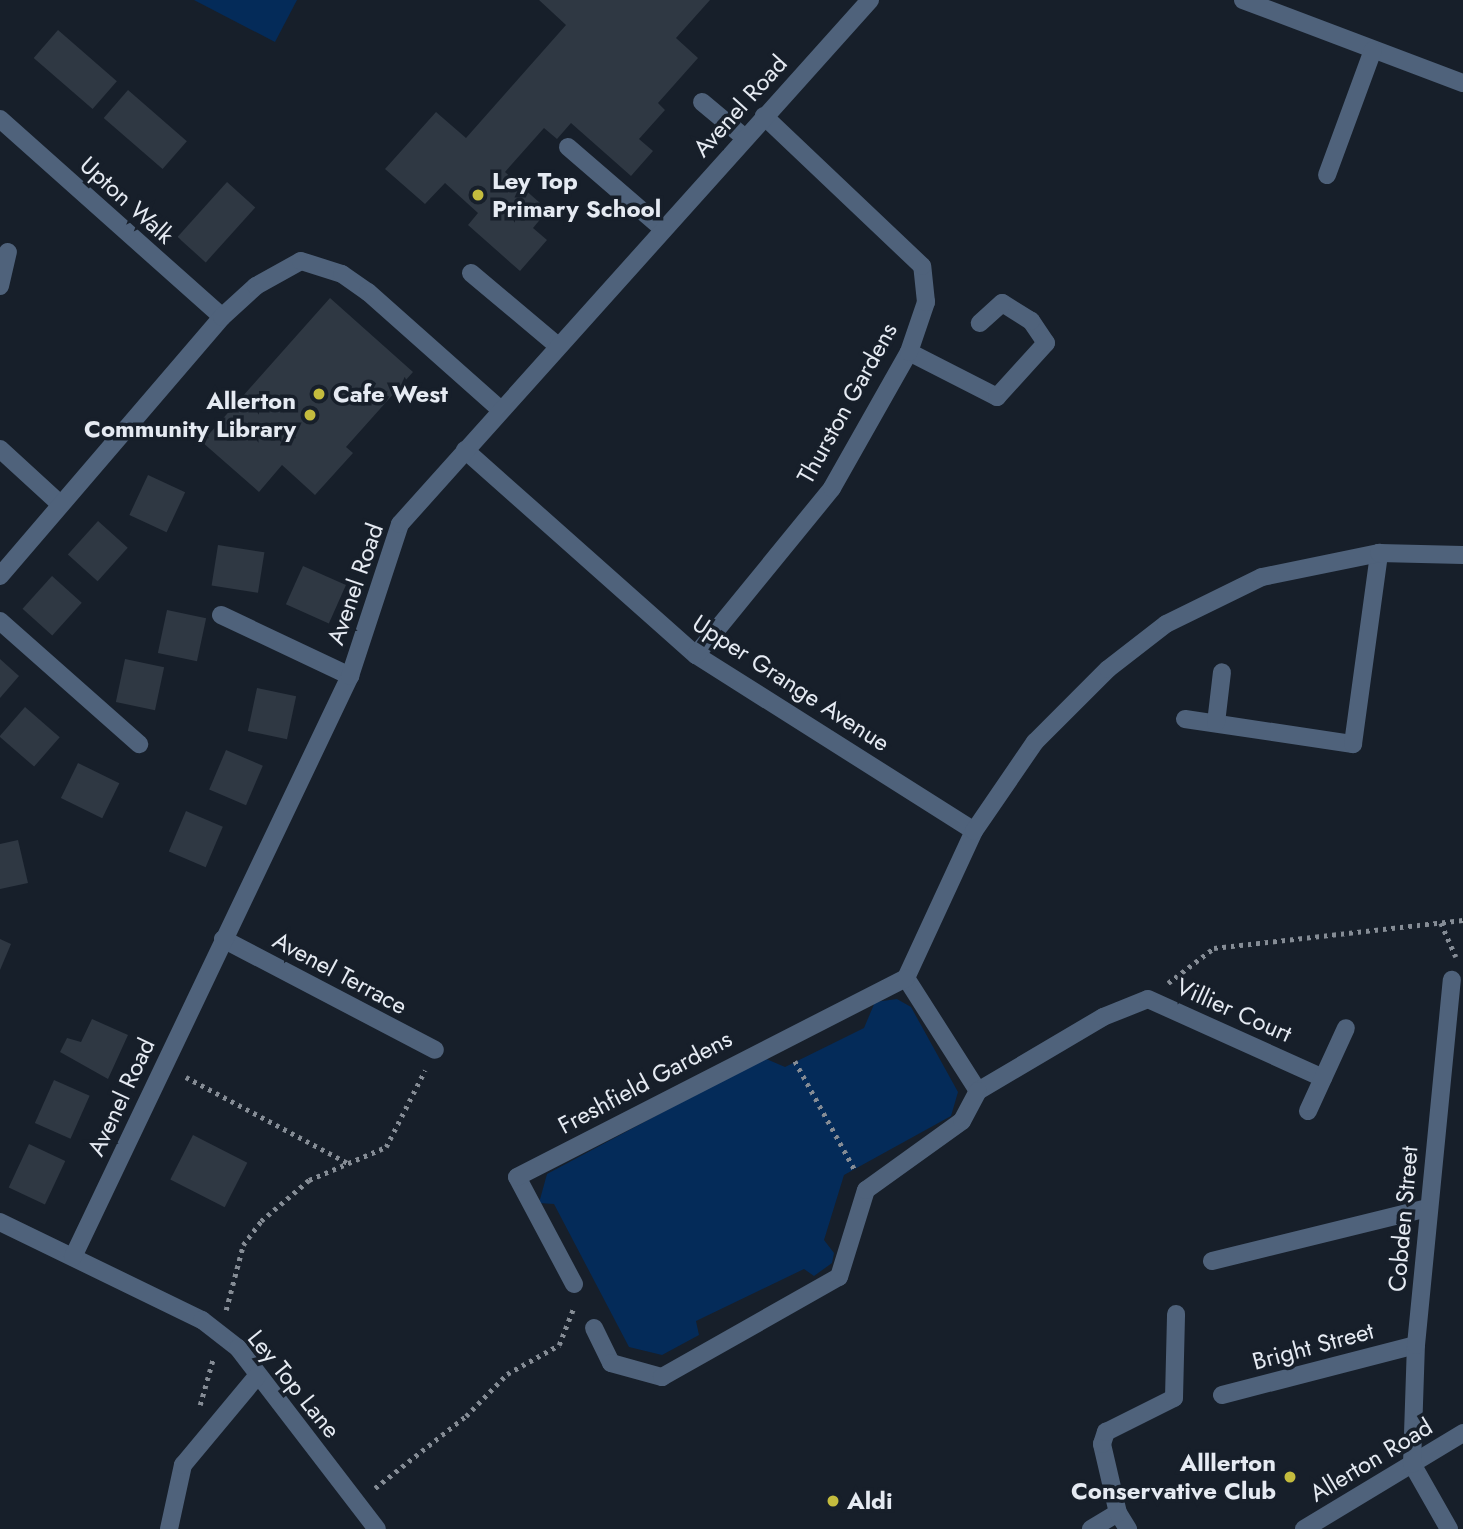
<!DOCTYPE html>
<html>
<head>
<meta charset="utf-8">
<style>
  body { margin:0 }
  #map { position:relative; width:1463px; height:1529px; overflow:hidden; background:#171f2a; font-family:Jost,sans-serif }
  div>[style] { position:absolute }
  .green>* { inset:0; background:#042b59 }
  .building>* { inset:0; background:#2f3843; transform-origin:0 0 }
  .path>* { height:4.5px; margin-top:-2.25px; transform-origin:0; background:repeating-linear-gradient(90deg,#858c95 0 3.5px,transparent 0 8.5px) }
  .minor>* { height:18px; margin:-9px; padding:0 9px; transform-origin:9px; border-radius:9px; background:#4f627b }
  .dots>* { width:19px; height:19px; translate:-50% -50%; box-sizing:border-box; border:4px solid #171f2a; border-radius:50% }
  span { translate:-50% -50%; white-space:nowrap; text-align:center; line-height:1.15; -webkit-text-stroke:7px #171f2a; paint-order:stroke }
  .street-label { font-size:24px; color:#e5eaf2 }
  .poi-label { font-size:24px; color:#e5eaf2; font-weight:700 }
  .left { translate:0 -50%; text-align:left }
  .right { translate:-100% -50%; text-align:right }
</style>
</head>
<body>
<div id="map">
  <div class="green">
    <div style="clip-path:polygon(194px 0,297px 0,275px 42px)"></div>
    <div style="clip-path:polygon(897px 999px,911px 1007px,958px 1092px,951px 1116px,844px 1175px,824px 1240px,834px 1253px,832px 1263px,814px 1276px,804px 1269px,696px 1321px,699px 1335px,662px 1355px,629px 1347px,554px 1204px,539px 1203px,547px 1174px,764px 1058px,785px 1067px,864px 1028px,875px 1002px)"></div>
  </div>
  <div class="building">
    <div style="clip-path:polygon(539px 0,710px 0,676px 38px,698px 58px,658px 103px,665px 110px,639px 139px,653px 151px,631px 176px,571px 123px,557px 139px,544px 128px,505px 172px,548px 210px,533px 228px,547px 240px,520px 271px,468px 225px,478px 213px,445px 183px,425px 204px,385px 169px,436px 112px,466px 138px,566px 25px)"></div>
    <div style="left:58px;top:30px;width:78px;height:37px;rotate:41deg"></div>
    <div style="left:128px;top:90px;width:78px;height:37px;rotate:41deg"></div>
    <div style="left:227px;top:182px;width:38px;height:74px;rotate:42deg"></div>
    <div style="clip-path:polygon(330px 298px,413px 372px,346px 447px,353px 453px,315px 495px,282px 465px,259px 492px,202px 442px)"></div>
    <div style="left:148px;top:475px;width:41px;height:44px;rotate:25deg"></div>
    <div style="left:98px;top:521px;width:40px;height:45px;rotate:42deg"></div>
    <div style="left:218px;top:545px;width:47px;height:41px;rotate:9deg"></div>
    <div style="left:303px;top:566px;width:47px;height:42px;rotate:24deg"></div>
    <div style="left:52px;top:576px;width:40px;height:44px;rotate:42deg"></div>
    <div style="left:167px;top:610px;width:40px;height:44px;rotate:12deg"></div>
    <div style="clip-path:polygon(0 659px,19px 676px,0 698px)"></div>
    <div style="left:125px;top:659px;width:40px;height:44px;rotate:12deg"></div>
    <div style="left:257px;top:688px;width:40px;height:44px;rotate:12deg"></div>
    <div style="left:25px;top:707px;width:46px;height:39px;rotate:41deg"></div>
    <div style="left:226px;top:750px;width:40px;height:43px;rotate:23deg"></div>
    <div style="left:78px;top:763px;width:46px;height:39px;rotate:26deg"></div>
    <div style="left:186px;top:811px;width:40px;height:44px;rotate:23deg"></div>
    <div style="clip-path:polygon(18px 840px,28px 883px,0 889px,0 844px)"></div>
    <div style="clip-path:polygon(0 939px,11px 944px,0 970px)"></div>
    <div style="clip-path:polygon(92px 1019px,128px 1035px,108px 1079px,60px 1052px,67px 1038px,81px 1042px)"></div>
    <div style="left:54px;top:1080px;width:39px;height:47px;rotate:24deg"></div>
    <div style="left:193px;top:1135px;width:61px;height:50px;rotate:27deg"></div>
    <div style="left:29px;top:1144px;width:40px;height:48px;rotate:25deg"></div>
  </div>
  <div class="path">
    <div style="left:1441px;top:923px;width:37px;rotate:66deg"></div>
    <div style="left:1168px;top:983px;width:58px;rotate:-37.3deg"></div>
    <div style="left:1214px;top:948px;width:251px;rotate:-6.4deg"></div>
    <div style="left:795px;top:1061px;width:124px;rotate:61.2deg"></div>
    <div style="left:186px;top:1077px;width:183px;rotate:28deg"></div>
    <div style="left:226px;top:1310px;width:67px;rotate:-75.3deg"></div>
    <div style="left:243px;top:1245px;width:30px;rotate:-53deg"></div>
    <div style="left:261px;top:1221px;width:63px;rotate:-40.5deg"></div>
    <div style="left:309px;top:1180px;width:84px;rotate:-23.2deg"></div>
    <div style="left:386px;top:1147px;width:86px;rotate:-63.1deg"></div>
    <div style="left:200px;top:1405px;width:48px;rotate:-74.2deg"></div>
    <div style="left:375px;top:1488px;width:116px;rotate:-38.4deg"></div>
    <div style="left:466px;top:1416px;width:59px;rotate:-45.7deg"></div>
    <div style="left:507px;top:1374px;width:60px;rotate:-29.1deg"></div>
    <div style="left:559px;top:1345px;width:41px;rotate:-68.5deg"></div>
  </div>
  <div class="minor">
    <div style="left:1243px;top:0;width:235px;rotate:20.7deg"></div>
    <div style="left:702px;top:102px;width:56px;rotate:39.9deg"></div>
    <div style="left:0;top:119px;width:297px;rotate:41.7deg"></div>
    <div style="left:568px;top:147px;width:124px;rotate:40.8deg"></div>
    <div style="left:1327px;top:175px;width:133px;rotate:-69.8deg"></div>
    <div style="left:471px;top:273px;width:114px;rotate:40deg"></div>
    <div style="left:0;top:286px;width:35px;rotate:-77deg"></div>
    <div style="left:909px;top:352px;width:99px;rotate:27.1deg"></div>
    <div style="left:997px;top:397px;width:73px;rotate:-47.8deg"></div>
    <div style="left:1046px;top:343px;width:27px;rotate:-124deg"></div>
    <div style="left:1031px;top:321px;width:34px;rotate:-148deg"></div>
    <div style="left:1002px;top:303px;width:30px;rotate:138deg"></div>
    <div style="left:0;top:449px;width:81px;rotate:42.5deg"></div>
    <div style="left:465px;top:450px;width:309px;rotate:41.6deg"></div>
    <div style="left:696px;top:655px;width:329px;rotate:32.3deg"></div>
    <div style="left:0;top:576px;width:341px;rotate:-49.4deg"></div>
    <div style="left:222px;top:317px;width:46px;rotate:-42.4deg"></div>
    <div style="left:256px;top:286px;width:51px;rotate:-29.1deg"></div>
    <div style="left:301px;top:261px;width:43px;rotate:17.6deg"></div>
    <div style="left:342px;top:274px;width:32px;rotate:35deg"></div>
    <div style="left:368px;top:292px;width:178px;rotate:41.6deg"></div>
    <div style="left:221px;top:615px;width:143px;rotate:25.3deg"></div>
    <div style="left:0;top:621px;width:186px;rotate:41.5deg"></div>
    <div style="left:696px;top:655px;width:215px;rotate:-50.8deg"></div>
    <div style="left:832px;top:488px;width:156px;rotate:-60.5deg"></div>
    <div style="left:909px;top:352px;width:53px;rotate:-71.2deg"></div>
    <div style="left:926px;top:302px;width:36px;rotate:-96deg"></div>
    <div style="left:922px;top:266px;width:218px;rotate:-136.5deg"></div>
    <div style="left:1185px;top:719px;width:170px;rotate:8.5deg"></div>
    <div style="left:1353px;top:744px;width:193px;rotate:-82.2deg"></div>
    <div style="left:1216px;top:723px;width:51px;rotate:-83.3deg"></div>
    <div style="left:223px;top:939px;width:239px;rotate:27.6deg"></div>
    <div style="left:978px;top:1091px;width:134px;rotate:-122.5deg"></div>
    <div style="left:906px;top:978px;width:162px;rotate:-65.2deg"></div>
    <div style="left:974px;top:831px;width:108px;rotate:-55.6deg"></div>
    <div style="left:1035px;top:742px;width:103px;rotate:-45deg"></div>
    <div style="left:1108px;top:669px;width:73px;rotate:-37.8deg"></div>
    <div style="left:1166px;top:624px;width:107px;rotate:-26.1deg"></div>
    <div style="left:1262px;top:577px;width:119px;rotate:-11.6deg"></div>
    <div style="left:1379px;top:553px;width:84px;rotate:1.4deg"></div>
    <div style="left:978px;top:1091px;width:145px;rotate:-30.6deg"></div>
    <div style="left:1103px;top:1017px;width:48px;rotate:-21.8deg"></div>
    <div style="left:1148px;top:999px;width:192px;rotate:24.3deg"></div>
    <div style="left:1308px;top:1111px;width:91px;rotate:-65.4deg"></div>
    <div style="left:0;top:1222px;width:225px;rotate:25.9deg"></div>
    <div style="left:202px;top:1320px;width:46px;rotate:37.9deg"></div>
    <div style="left:238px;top:1348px;width:228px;rotate:52.5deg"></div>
    <div style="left:73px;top:1257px;width:644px;rotate:-64.51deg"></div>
    <div style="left:350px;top:676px;width:160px;rotate:-71.8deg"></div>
    <div style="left:400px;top:524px;width:704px;rotate:-48.11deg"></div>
    <div style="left:1212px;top:1261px;width:222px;rotate:-13.8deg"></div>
    <div style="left:574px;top:1284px;width:121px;rotate:-118deg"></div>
    <div style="left:517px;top:1177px;width:437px;rotate:-27.1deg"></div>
    <div style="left:594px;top:1328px;width:39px;rotate:64deg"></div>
    <div style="left:611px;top:1363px;width:53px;rotate:15.4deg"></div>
    <div style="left:662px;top:1377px;width:203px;rotate:-29.5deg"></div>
    <div style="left:839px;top:1277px;width:91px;rotate:-72.8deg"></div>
    <div style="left:866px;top:1190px;width:118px;rotate:-35.7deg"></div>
    <div style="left:962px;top:1121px;width:34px;rotate:-62deg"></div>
    <div style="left:1222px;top:1395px;width:200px;rotate:-14.5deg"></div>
    <div style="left:169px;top:1529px;width:66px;rotate:-77.7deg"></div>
    <div style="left:183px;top:1465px;width:117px;rotate:-50.2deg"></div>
    <div style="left:1091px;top:1529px;width:31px;rotate:-31deg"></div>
    <div style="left:1128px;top:1529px;width:19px;rotate:-122deg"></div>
    <div style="left:1118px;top:1513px;width:71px;rotate:-103.1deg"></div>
    <div style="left:1102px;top:1444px;width:13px;rotate:-72deg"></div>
    <div style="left:1106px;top:1432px;width:76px;rotate:-26.6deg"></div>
    <div style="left:1174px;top:1398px;width:84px;rotate:-88.6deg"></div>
    <div style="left:1304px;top:1529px;width:186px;rotate:-31.1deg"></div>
    <div style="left:1449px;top:1529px;width:75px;rotate:-119.6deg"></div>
    <div style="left:1412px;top:1464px;width:119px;rotate:-88.1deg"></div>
    <div style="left:1416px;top:1345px;width:367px;rotate:-84.4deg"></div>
  </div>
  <div class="dots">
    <div style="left:478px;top:195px;background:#c4bc3e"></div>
    <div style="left:319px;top:394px;background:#c4bc3e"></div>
    <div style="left:310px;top:415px;background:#c4bc3e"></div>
    <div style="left:1290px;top:1477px;background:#c4bc3e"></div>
    <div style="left:833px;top:1501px;background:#c4bc3e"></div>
  </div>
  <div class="street-label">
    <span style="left:740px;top:106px;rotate:-48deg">Avenel Road</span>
    <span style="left:127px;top:200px;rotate:42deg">Upton Walk</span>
    <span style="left:847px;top:403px;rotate:-61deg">Thurston Gardens</span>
    <span style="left:355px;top:584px;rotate:-71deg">Avenel Road</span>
    <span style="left:791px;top:683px;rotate:33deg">Upper Grange Avenue</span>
    <span style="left:340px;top:973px;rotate:28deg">Avenel Terrace</span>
    <span style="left:1234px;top:1010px;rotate:24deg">Villier Court</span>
    <span style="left:645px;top:1082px;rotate:-28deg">Freshfield Gardens</span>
    <span style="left:121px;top:1097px;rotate:-65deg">Avenel Road</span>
    <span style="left:1403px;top:1219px;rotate:-85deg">Cobden Street</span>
    <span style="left:1313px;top:1346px;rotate:-15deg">Bright Street</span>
    <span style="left:294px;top:1384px;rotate:51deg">Ley Top Lane</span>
    <span style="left:1371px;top:1460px;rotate:-31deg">Allerton Road</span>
  </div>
  <div class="poi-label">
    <span class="left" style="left:492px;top:195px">Ley Top<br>Primary School</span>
    <span class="left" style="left:333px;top:394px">Cafe West</span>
    <span class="right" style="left:296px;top:415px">Allerton<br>Community Library</span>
    <span class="right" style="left:1276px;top:1477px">Alllerton<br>Conservative Club</span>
    <span class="left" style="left:847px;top:1501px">Aldi</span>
  </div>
</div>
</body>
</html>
